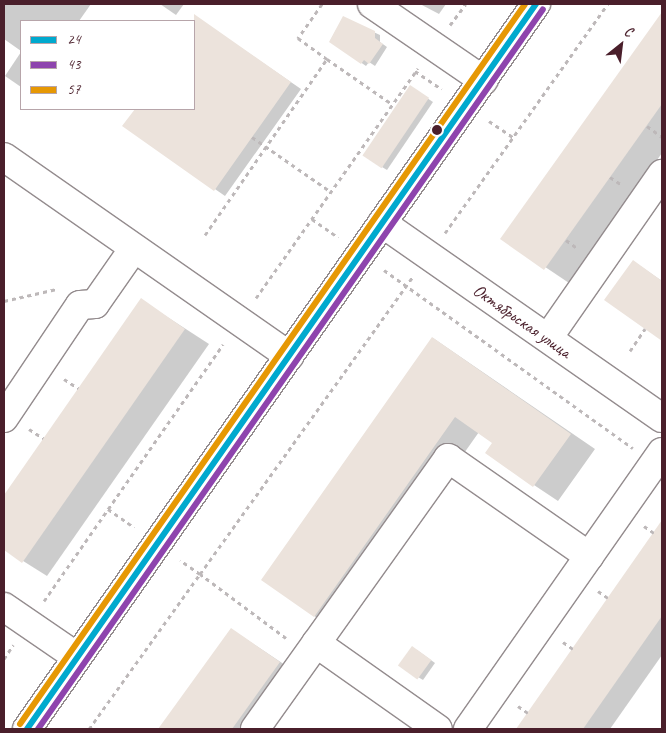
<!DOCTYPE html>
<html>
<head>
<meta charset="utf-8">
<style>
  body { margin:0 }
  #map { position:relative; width:666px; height:733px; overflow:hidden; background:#fff; font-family:Caveat,sans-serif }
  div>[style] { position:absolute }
  .shadow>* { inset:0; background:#0003 }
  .building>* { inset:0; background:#ece3dc; transform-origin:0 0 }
  .path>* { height:3px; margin-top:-1.5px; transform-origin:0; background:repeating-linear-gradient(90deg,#bdb8b9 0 4px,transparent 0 8px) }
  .roads { filter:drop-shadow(1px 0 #948c8e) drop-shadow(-1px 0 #948c8e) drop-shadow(0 1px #948c8e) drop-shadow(0 -1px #948c8e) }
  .minor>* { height:28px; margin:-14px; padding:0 14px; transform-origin:14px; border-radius:14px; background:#fff }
  .major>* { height:28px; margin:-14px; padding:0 14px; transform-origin:14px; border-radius:14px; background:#fff }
  .bus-1>* { height:6px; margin:-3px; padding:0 3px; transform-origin:3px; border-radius:3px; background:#00a9ce }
  .bus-2>* { height:6px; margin:-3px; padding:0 3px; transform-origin:3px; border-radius:3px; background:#8e44ad }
  .bus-3>* { height:6px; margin:-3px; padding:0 3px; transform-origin:3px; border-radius:3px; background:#e69804 }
  .dots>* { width:14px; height:14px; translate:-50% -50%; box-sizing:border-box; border:2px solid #fff; border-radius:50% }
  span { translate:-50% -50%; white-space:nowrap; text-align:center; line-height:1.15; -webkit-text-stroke:4px #fff; paint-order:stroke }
  .street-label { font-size:18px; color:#4a1f2b }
  .frame { position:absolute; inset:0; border:5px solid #4a1f2b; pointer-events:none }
  .legend { position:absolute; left:20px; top:20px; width:175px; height:90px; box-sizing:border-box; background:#fff; border:1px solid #b7a5aa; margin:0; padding:6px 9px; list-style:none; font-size:15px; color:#4a1f2b }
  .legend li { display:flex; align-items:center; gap:10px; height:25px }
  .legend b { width:25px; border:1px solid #b7a5aa }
  .north { position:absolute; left:596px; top:20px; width:50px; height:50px; -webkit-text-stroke:4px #fff; paint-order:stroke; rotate:29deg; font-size:14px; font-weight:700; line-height:20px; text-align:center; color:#4a1f2b }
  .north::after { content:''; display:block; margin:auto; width:18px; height:22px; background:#4a1f2b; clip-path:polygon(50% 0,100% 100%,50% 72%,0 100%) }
</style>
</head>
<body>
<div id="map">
  <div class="shadow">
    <div style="clip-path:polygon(4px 4px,91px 4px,79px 21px,21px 21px,21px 51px,4px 39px)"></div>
    <div style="clip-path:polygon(160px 4px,184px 4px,176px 15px)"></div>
    <div style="clip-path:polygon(420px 4px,446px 4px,439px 14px)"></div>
    <div style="clip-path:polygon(662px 14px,662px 153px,569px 283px,502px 238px)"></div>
    <div style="clip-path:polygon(343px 18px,380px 35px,380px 42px,387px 47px,375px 66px,369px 62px,366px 66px,330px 41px)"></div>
    <div style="clip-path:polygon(199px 19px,301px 89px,225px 196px,124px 126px,136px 109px,194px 109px,194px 27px)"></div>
    <div style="clip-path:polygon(21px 52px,21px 87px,5px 76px)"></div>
    <div style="clip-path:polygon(415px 90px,433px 102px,387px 170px,382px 167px)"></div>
    <div style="clip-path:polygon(633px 261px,662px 281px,662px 340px,606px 300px)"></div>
    <div style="clip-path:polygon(141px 300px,209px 344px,47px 576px,4px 549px,4px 497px)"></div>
    <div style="clip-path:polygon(433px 338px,595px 449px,558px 501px,486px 453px,494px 442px,479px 432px,339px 630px,314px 616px)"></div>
    <div style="clip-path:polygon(662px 522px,662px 655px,610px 729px,518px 729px)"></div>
    <div style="clip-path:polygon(231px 629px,303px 677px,266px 729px,160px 729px)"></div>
    <div style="clip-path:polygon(417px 650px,435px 663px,423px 680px,418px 677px)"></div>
  </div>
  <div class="building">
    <div style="clip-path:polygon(662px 12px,662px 104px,544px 270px,500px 239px)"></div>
    <div style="clip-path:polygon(194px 14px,291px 82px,214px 191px,122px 126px,135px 109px,194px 109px)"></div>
    <div style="clip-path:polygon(343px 16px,375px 31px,375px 38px,383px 44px,369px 64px,364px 60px,361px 64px,329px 42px)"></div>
    <div style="left:410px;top:85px;width:23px;height:85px;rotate:34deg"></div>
    <div style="clip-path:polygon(633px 260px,662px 281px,662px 341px,604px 300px)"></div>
    <div style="clip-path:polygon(141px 298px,185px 329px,22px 563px,4px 550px,4px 495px)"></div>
    <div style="clip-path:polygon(432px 337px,571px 434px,533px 487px,485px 453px,492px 443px,455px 417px,314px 617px,261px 580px)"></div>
    <div style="clip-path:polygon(662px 520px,662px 616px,583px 729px,516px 729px)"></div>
    <div style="clip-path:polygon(231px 628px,280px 662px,232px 729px,158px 729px)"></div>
    <div style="left:412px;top:646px;width:24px;height:24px;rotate:36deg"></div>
  </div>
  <div class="path">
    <div style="left:322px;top:4px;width:42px;rotate:125.2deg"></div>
    <div style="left:298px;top:38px;width:36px;rotate:36deg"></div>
    <div style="left:450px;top:25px;width:26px;rotate:-53deg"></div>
    <div style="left:415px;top:71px;width:32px;rotate:34deg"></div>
    <div style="left:489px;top:121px;width:29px;rotate:34deg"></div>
    <div style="left:647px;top:126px;width:19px;rotate:36deg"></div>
    <div style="left:252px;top:137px;width:96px;rotate:34.8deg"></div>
    <div style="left:610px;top:177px;width:14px;rotate:34deg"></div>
    <div style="left:312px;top:219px;width:32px;rotate:35deg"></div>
    <div style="left:445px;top:233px;width:281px;rotate:-54.6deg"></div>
    <div style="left:205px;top:235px;width:214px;rotate:-55.3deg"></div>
    <div style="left:327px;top:59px;width:79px;rotate:34.7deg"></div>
    <div style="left:566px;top:240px;width:14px;rotate:36deg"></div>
    <div style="left:384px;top:270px;width:306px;rotate:35.6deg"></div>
    <div style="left:256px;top:298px;width:281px;rotate:-54.8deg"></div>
    <div style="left:4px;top:301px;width:54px;rotate:-12.8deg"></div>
    <div style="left:630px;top:351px;width:27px;rotate:-56deg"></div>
    <div style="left:64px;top:379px;width:17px;rotate:33deg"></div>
    <div style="left:29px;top:429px;width:17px;rotate:33deg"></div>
    <div style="left:108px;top:509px;width:32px;rotate:35deg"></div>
    <div style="left:644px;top:526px;width:12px;rotate:35deg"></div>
    <div style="left:598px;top:591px;width:12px;rotate:35deg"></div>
    <div style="left:44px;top:601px;width:313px;rotate:-55.1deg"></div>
    <div style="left:286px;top:638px;width:107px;rotate:-143.3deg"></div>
    <div style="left:200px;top:574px;width:365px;rotate:-54.4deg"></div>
    <div style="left:563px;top:642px;width:12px;rotate:35deg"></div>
    <div style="left:4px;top:659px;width:17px;rotate:-57deg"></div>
    <div style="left:518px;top:706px;width:12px;rotate:35deg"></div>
    <div style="left:89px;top:729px;width:191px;rotate:-54.4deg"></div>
    <div style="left:200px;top:574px;width:24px;rotate:-145deg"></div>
  </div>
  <div class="roads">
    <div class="minor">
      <div style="left:372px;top:4px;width:135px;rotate:34.4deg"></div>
      <div style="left:4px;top:157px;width:348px;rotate:34.9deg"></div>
      <div style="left:382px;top:223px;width:341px;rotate:34.9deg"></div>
      <div style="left:548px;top:338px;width:200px;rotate:-55.2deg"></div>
      <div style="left:4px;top:418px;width:136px;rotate:-56.1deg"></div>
      <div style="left:80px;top:305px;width:15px;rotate:-4deg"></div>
      <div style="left:95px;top:304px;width:68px;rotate:-55.1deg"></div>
      <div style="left:4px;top:607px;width:88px;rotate:34.4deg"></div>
      <div style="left:316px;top:643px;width:149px;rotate:35.2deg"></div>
      <div style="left:255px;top:729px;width:333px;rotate:-54.5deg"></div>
      <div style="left:448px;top:458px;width:172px;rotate:34.8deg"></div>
      <div style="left:468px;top:729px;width:338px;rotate:-55deg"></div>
    </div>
    <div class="major">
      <div style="left:27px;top:729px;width:886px;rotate:-54.93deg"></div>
    </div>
  </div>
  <div class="bus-1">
    <div style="left:27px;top:729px;width:886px;rotate:-54.93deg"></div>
  </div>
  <div class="bus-2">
    <div style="left:38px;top:729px;width:879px;rotate:-54.95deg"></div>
  </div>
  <div class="bus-3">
    <div style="left:20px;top:724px;width:879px;rotate:-54.95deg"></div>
  </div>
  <div class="dots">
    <div style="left:437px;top:130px;background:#4a1f2b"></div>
  </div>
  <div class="street-label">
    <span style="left:522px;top:321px;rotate:35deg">Октябрьская улица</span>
  </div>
  <div class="frame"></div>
  <ul class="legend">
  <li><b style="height:6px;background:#00a9ce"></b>24</li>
  <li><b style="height:6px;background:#8e44ad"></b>43</li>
  <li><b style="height:6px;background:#e69804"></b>57</li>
  </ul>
  <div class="north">С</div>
</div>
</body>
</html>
